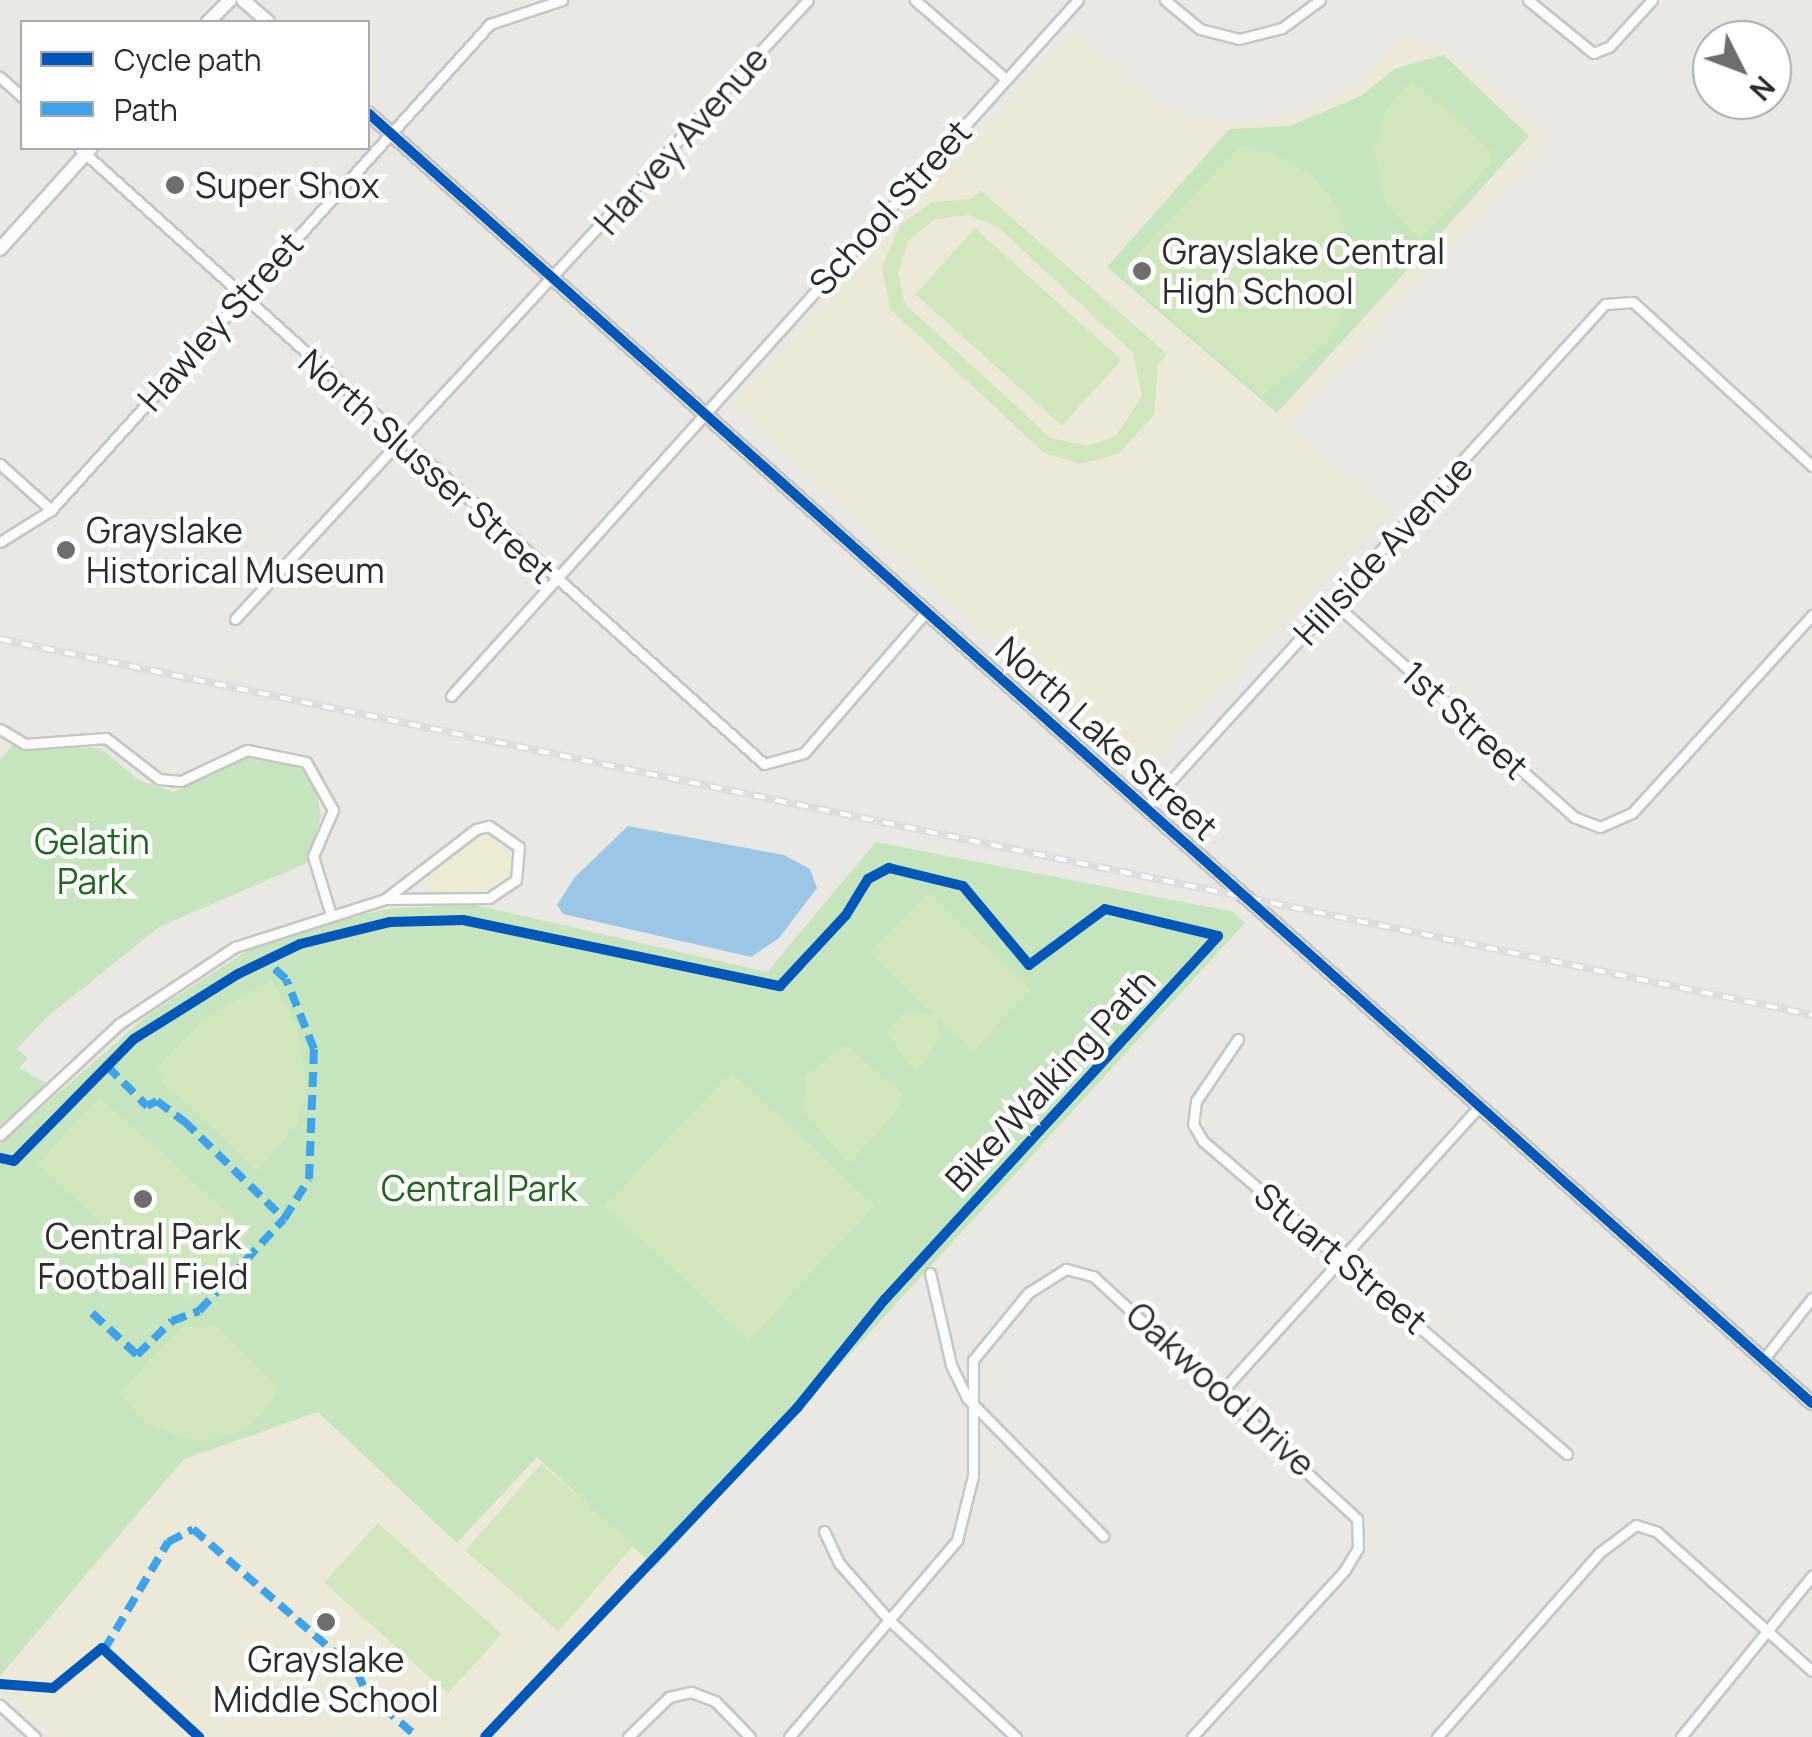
<!DOCTYPE html>
<html>
<head>
<meta charset="utf-8">
<style>
  body { margin:0 }
  #map { position:relative; width:1812px; height:1737px; overflow:hidden; background:#eae8e2; font-family:Manrope,sans-serif }
  div>[style] { position:absolute }
  .education>* { inset:0; background:#ece9d8 }
  .green>* { inset:0; background:#c6e4bd }
  .sand>* { inset:0; background:#ececd2 }
  .pitch>* { inset:0; background:#cfe7bb; transform-origin:0 0 }
  .water>* { inset:0; background:#9bc6e6 }
  .roads { filter:drop-shadow(2px 0 #c7c6c6) drop-shadow(-2px 0 #c7c6c6) drop-shadow(0 2px #c7c6c6) drop-shadow(0 -2px #c7c6c6) }
  .street>* { height:9px; margin:-4.5px; padding:0 4.5px; transform-origin:4.5px; border-radius:4.5px; background:#fcfcfb }
  .secondary>* { height:12px; margin:-6px; padding:0 6px; transform-origin:6px; border-radius:6px; background:#fcfcfb }
  .rail>* { height:8px; margin-top:-4px; transform-origin:0; background:repeating-linear-gradient(90deg,#fff 0 11px,#dededf 0 22px); box-sizing:border-box; border-block:2px solid #dededf }
  .quiet>* { height:8px; margin-top:-4px; transform-origin:0; background:repeating-linear-gradient(90deg,#3ea3eb 0 15px,transparent 0 23px) }
  .cycleway>* { height:10px; margin:-5px; padding:0 5px; transform-origin:5px; border-radius:5px; background:#0057b8 }
  .dots>* { width:28px; height:28px; translate:-50% -50%; box-sizing:border-box; border:5px solid #fff; border-radius:50% }
  span { translate:-50% -50%; white-space:nowrap; text-align:center; line-height:1.15; -webkit-text-stroke:9px #fff; paint-order:stroke }
  .street-label { font-size:35px; color:#2c2c2c }
  .poi-label { font-size:35px; color:#2c2c2c }
  .left { translate:0 -50%; text-align:left }
  .park-label { font-size:35px; color:#21661f }
  .legend { position:absolute; left:20px; top:20px; width:350px; height:130px; box-sizing:border-box; background:#fff; border:2px solid #ababab; margin:0; padding:12px 18px; list-style:none; font-size:30px; color:#2c2c2c }
  .legend li { display:flex; align-items:center; gap:20px; height:50px }
  .legend b { width:50px; border:2px solid #ababab }
  .north { position:absolute; left:1692px; top:20px; width:100px; height:100px; box-sizing:border-box; background:#fff; border:2px solid #ababab; border-radius:50%; rotate:132deg; font-size:28px; font-weight:700; line-height:40px; text-align:center; color:#2c2c2c }
  .north::after { content:''; display:block; margin:auto; width:35px; height:45px; background:#6e6e6c; clip-path:polygon(50% 0,100% 100%,50% 72%,0 100%) }
</style>
</head>
<body>
<div id="map">
  <div class="education">
    <div style="clip-path:polygon(1074px 29px,1161px 107px,1212px 122px,1281px 119px,1354px 88px,1402px 38px,1450px 51px,1553px 137px,1288px 426px,1389px 510px,1140px 775px,732px 406px)"></div>
    <div style="clip-path:polygon(318px 1412px,456px 1543px,537px 1457px,655px 1567px,503px 1737px,53px 1737px,0 1686px,0 1676px,184px 1459px)"></div>
  </div>
  <div class="green">
    <div style="clip-path:polygon(1444px 55px,1529px 136px,1277px 413px,1107px 267px,1229px 129px,1290px 126px,1361px 96px,1396px 68px)"></div>
    <div style="clip-path:polygon(13px 745px,100px 748px,139px 780px,174px 792px,240px 757px,295px 764px,314px 780px,321px 816px,307px 863px,159px 927px,47px 1017px,17px 1049px,28px 1059px,19px 1068px,50px 1085px,0 1125px,0 760px)"></div>
    <div style="clip-path:polygon(876px 842px,1234px 912px,1245px 923px,655px 1567px,537px 1457px,457px 1543px,318px 1412px,184px 1459px,0 1676px,0 1144px,148px 1015px,247px 951px,307px 927px,393px 908px,475px 905px,767px 972px)"></div>
  </div>
  <div class="sand">
    <div style="clip-path:polygon(488px 835px,514px 862px,502px 886px,434px 894px,423px 877px,437px 861px)"></div>
  </div>
  <div class="pitch">
    <div style="clip-path:polygon(1411px 79px,1491px 151px,1491px 163px,1420px 241px,1385px 204px,1374px 148px,1386px 110px)"></div>
    <div style="clip-path:polygon(1239px 146px,1271px 152px,1313px 176px,1339px 209px,1355px 268px,1334px 337px,1262px 397px,1125px 279px,1125px 268px)"></div>
    <div style="clip-path:polygon(evenodd,980px 190px,1167px 354px,1158px 364px,1154px 415px,1118px 454px,1080px 464px,1044px 453px,890px 309px,882px 267px,900px 225px,932px 202px,972px 199px,980px 190px,969px 215px,999px 228px,1133px 353px,1142px 396px,1116px 436px,1087px 446px,1051px 438px,905px 304px,898px 273px,908px 241px,935px 219px,969px 215px)"></div>
    <div style="left:975px;top:228px;width:197px;height:89px;rotate:42deg"></div>
    <div style="clip-path:polygon(929px 892px,1031px 990px,973px 1051px,938px 1019px,941px 1037px,916px 1074px,886px 1033px,905px 1011px,933px 1014px,870px 953px)"></div>
    <div style="clip-path:polygon(272px 979px,298px 1029px,307px 1089px,297px 1124px,258px 1171px,162px 1082px,158px 1066px,204px 1019px)"></div>
    <div style="clip-path:polygon(845px 1044px,901px 1092px,902px 1104px,850px 1164px,804px 1113px,805px 1076px)"></div>
    <div style="left:731px;top:1071px;width:197px;height:185px;rotate:43deg"></div>
    <div style="left:99px;top:1096px;width:204px;height:93px;rotate:42deg"></div>
    <div style="clip-path:polygon(216px 1325px,279px 1388px,263px 1414px,239px 1432px,197px 1442px,144px 1423px,120px 1393px,180px 1328px)"></div>
    <div style="left:541px;top:1464px;width:123px;height:115px;rotate:41deg"></div>
    <div style="left:378px;top:1523px;width:166px;height:80px;rotate:42deg"></div>
  </div>
  <div class="water">
    <div style="clip-path:polygon(628px 826px,784px 855px,810px 869px,817px 888px,779px 938px,751px 957px,563px 914px,557px 905px,575px 877px)"></div>
  </div>
  <div class="roads">
    <div class="street">
      <div style="left:915px;top:0;width:121px;rotate:41deg"></div>
      <div style="left:1165px;top:0;width:45px;rotate:39.6deg"></div>
      <div style="left:1200px;top:29px;width:40px;rotate:14.4deg"></div>
      <div style="left:1239px;top:39px;width:44px;rotate:-14.3deg"></div>
      <div style="left:1282px;top:28px;width:47px;rotate:-36.4deg"></div>
      <div style="left:1528px;top:0;width:84px;rotate:39.2deg"></div>
      <div style="left:1593px;top:53px;width:17px;rotate:-21deg"></div>
      <div style="left:1609px;top:47px;width:64px;rotate:-47.5deg"></div>
      <div style="left:0;top:77px;width:30px;rotate:42deg"></div>
      <div style="left:79px;top:148px;width:921px;rotate:41.96deg"></div>
      <div style="left:764px;top:764px;width:41px;rotate:-15.4deg"></div>
      <div style="left:804px;top:753px;width:186px;rotate:-49.1deg"></div>
      <div style="left:0;top:464px;width:69px;rotate:42deg"></div>
      <div style="left:0;top:542px;width:60px;rotate:-32.1deg"></div>
      <div style="left:51px;top:510px;width:655px;rotate:-47.91deg"></div>
      <div style="left:490px;top:24px;width:76px;rotate:-18.4deg"></div>
      <div style="left:1334px;top:603px;width:322px;rotate:41.7deg"></div>
      <div style="left:1574px;top:817px;width:28px;rotate:21deg"></div>
      <div style="left:1600px;top:827px;width:35px;rotate:-24deg"></div>
      <div style="left:1632px;top:813px;width:268px;rotate:-47.7deg"></div>
      <div style="left:235px;top:619px;width:843px;rotate:-47.21deg"></div>
      <div style="left:451px;top:696px;width:937px;rotate:-47.99deg"></div>
      <div style="left:0;top:729px;width:29px;rotate:31deg"></div>
      <div style="left:25px;top:744px;width:81px;rotate:-4.2deg"></div>
      <div style="left:106px;top:738px;width:67px;rotate:37.7deg"></div>
      <div style="left:159px;top:779px;width:22px;rotate:5deg"></div>
      <div style="left:181px;top:781px;width:73px;rotate:-25.2deg"></div>
      <div style="left:247px;top:750px;width:60px;rotate:11.5deg"></div>
      <div style="left:306px;top:762px;width:55px;rotate:60.6deg"></div>
      <div style="left:333px;top:810px;width:50px;rotate:113.5deg"></div>
      <div style="left:313px;top:856px;width:59px;rotate:73.1deg"></div>
      <div style="left:1145px;top:809px;width:683px;rotate:-47.67deg"></div>
      <div style="left:1605px;top:304px;width:28px;rotate:-4deg"></div>
      <div style="left:1633px;top:302px;width:243px;rotate:42.5deg"></div>
      <div style="left:1238px;top:1039px;width:75px;rotate:124.1deg"></div>
      <div style="left:1196px;top:1101px;width:23px;rotate:97deg"></div>
      <div style="left:1193px;top:1124px;width:20px;rotate:60deg"></div>
      <div style="left:1203px;top:1141px;width:480px;rotate:40.7deg"></div>
      <div style="left:0;top:1135px;width:163px;rotate:-43deg"></div>
      <div style="left:119px;top:1024px;width:139px;rotate:-33.6deg"></div>
      <div style="left:235px;top:947px;width:157px;rotate:-17.7deg"></div>
      <div style="left:385px;top:899px;width:104px;rotate:-0.6deg"></div>
      <div style="left:489px;top:898px;width:32px;rotate:-34deg"></div>
      <div style="left:516px;top:880px;width:33px;rotate:-85deg"></div>
      <div style="left:519px;top:847px;width:37px;rotate:-145deg"></div>
      <div style="left:489px;top:826px;width:13px;rotate:167deg"></div>
      <div style="left:476px;top:829px;width:115px;rotate:142.4deg"></div>
      <div style="left:930px;top:1273px;width:94px;rotate:77.1deg"></div>
      <div style="left:951px;top:1365px;width:37px;rotate:64deg"></div>
      <div style="left:967px;top:1398px;width:194px;rotate:45.4deg"></div>
      <div style="left:1763px;top:1360px;width:79px;rotate:-51.7deg"></div>
      <div style="left:1224px;top:1389px;width:382px;rotate:-47.9deg"></div>
      <div style="left:824px;top:1531px;width:35px;rotate:65deg"></div>
      <div style="left:839px;top:1563px;width:76px;rotate:48.7deg"></div>
      <div style="left:889px;top:1620px;width:173px;rotate:42.7deg"></div>
      <div style="left:0;top:1705px;width:47px;rotate:42.4deg"></div>
      <div style="left:628px;top:1737px;width:57px;rotate:-44.3deg"></div>
      <div style="left:669px;top:1697px;width:23px;rotate:-13deg"></div>
      <div style="left:691px;top:1692px;width:26px;rotate:21deg"></div>
      <div style="left:715px;top:1701px;width:50px;rotate:45.8deg"></div>
      <div style="left:789px;top:1737px;width:259px;rotate:-49.5deg"></div>
      <div style="left:957px;top:1540px;width:66px;rotate:-76deg"></div>
      <div style="left:973px;top:1476px;width:116px;rotate:-90deg"></div>
      <div style="left:973px;top:1360px;width:87px;rotate:-50.6deg"></div>
      <div style="left:1028px;top:1293px;width:45px;rotate:-32.3deg"></div>
      <div style="left:1066px;top:1269px;width:28px;rotate:15deg"></div>
      <div style="left:1093px;top:1276px;width:359px;rotate:42.6deg"></div>
      <div style="left:1357px;top:1519px;width:29px;rotate:88deg"></div>
      <div style="left:1358px;top:1548px;width:26px;rotate:121deg"></div>
      <div style="left:1345px;top:1570px;width:226px;rotate:132.5deg"></div>
      <div style="left:1437px;top:1737px;width:245px;rotate:-48.6deg"></div>
      <div style="left:1599px;top:1553px;width:46px;rotate:-37.1deg"></div>
      <div style="left:1636px;top:1525px;width:22px;rotate:18deg"></div>
      <div style="left:1657px;top:1532px;width:208px;rotate:41.9deg"></div>
      <div style="left:1681px;top:1737px;width:208px;rotate:-50.9deg"></div>
    </div>
    <div class="secondary">
      <div style="left:243px;top:0;width:33px;rotate:41deg"></div>
      <div style="left:208px;top:22px;width:31px;rotate:-45deg"></div>
      <div style="left:368px;top:113px;width:1936px;rotate:41.78deg"></div>
      <div style="left:0;top:249px;width:136px;rotate:-48deg"></div>
    </div>
  </div>
  <div class="rail">
    <div style="left:0;top:639px;width:1851px;rotate:11.72deg"></div>
  </div>
  <div class="quiet">
    <div style="left:107px;top:1066px;width:57px;rotate:45deg"></div>
    <div style="left:147px;top:1106px;width:11px;rotate:-27deg"></div>
    <div style="left:157px;top:1101px;width:34px;rotate:37deg"></div>
    <div style="left:184px;top:1121px;width:140px;rotate:44.4deg"></div>
    <div style="left:284px;top:1219px;width:47px;rotate:-58deg"></div>
    <div style="left:309px;top:1179px;width:130px;rotate:-87.8deg"></div>
    <div style="left:314px;top:1049px;width:75px;rotate:-111.8deg"></div>
    <div style="left:286px;top:979px;width:30px;rotate:-138deg"></div>
    <div style="left:92px;top:1313px;width:62px;rotate:43deg"></div>
    <div style="left:137px;top:1355px;width:49px;rotate:-44.2deg"></div>
    <div style="left:172px;top:1321px;width:29px;rotate:-20deg"></div>
    <div style="left:199px;top:1311px;width:125px;rotate:-47.3deg"></div>
    <div style="left:104px;top:1650px;width:126px;rotate:-59.3deg"></div>
    <div style="left:168px;top:1542px;width:28px;rotate:-27deg"></div>
    <div style="left:193px;top:1529px;width:218px;rotate:41.1deg"></div>
    <div style="left:357px;top:1672px;width:22px;rotate:66deg"></div>
    <div style="left:366px;top:1692px;width:68px;rotate:41.4deg"></div>
  </div>
  <div class="cycleway">
    <div style="left:368px;top:113px;width:1936px;rotate:41.78deg"></div>
    <div style="left:0;top:1158px;width:14px;rotate:12deg"></div>
    <div style="left:14px;top:1161px;width:171px;rotate:-45.5deg"></div>
    <div style="left:134px;top:1039px;width:123px;rotate:-32deg"></div>
    <div style="left:238px;top:974px;width:69px;rotate:-25.8deg"></div>
    <div style="left:300px;top:944px;width:93px;rotate:-13.7deg"></div>
    <div style="left:390px;top:922px;width:73px;rotate:-1.6deg"></div>
    <div style="left:463px;top:920px;width:324px;rotate:11.8deg"></div>
    <div style="left:780px;top:986px;width:97px;rotate:-47.1deg"></div>
    <div style="left:846px;top:915px;width:42px;rotate:-58.6deg"></div>
    <div style="left:868px;top:879px;width:24px;rotate:-28deg"></div>
    <div style="left:889px;top:868px;width:76px;rotate:13.7deg"></div>
    <div style="left:963px;top:886px;width:103px;rotate:50.1deg"></div>
    <div style="left:1029px;top:965px;width:94px;rotate:-36.4deg"></div>
    <div style="left:1105px;top:909px;width:116px;rotate:13.4deg"></div>
    <div style="left:1218px;top:936px;width:493px;rotate:132.5deg"></div>
    <div style="left:885px;top:1299px;width:140px;rotate:128.9deg"></div>
    <div style="left:797px;top:1408px;width:453px;rotate:133.5deg"></div>
    <div style="left:0;top:1684px;width:53px;rotate:4.3deg"></div>
    <div style="left:53px;top:1688px;width:63px;rotate:-39.2deg"></div>
    <div style="left:102px;top:1648px;width:132px;rotate:42.5deg"></div>
  </div>
  <div class="dots">
    <div style="left:175px;top:185px;background:#6e6e6c"></div>
    <div style="left:1142px;top:271px;background:#6e6e6c"></div>
    <div style="left:66px;top:550px;background:#6e6e6c"></div>
    <div style="left:143px;top:1199px;background:#6e6e6c"></div>
    <div style="left:326px;top:1622px;background:#6e6e6c"></div>
  </div>
  <div class="street-label">
    <span style="left:681px;top:140px;rotate:-48deg">Harvey Avenue</span>
    <span style="left:890px;top:207px;rotate:-48deg">School Street</span>
    <span style="left:220px;top:321px;rotate:-48deg">Hawley Street</span>
    <span style="left:427px;top:466px;rotate:42deg">North Slusser Street</span>
    <span style="left:1383px;top:550px;rotate:-47deg">Hillside Avenue</span>
    <span style="left:1465px;top:720px;rotate:42deg">1st Street</span>
    <span style="left:1107px;top:738px;rotate:42deg">North Lake Street</span>
    <span style="left:1050px;top:1080px;rotate:-47deg">Bike/Walking Path</span>
    <span style="left:1341px;top:1258px;rotate:40deg">Stuart Street</span>
    <span style="left:1221px;top:1389px;rotate:42deg">Oakwood Drive</span>
  </div>
  <div class="poi-label">
    <span class="left" style="left:195px;top:185px">Super Shox</span>
    <span class="left" style="left:1162px;top:271px">Grayslake Central<br>High School</span>
    <span class="left" style="left:86px;top:550px">Grayslake<br>Historical Museum</span>
    <span style="left:143px;top:1256px">Central Park<br>Football Field</span>
    <span style="left:326px;top:1679px">Grayslake<br>Middle School</span>
  </div>
  <div class="park-label">
    <span style="left:92px;top:861px">Gelatin<br>Park</span>
    <span style="left:479px;top:1188px">Central Park</span>
  </div>
  <ul class="legend">
  <li><b style="height:12px;background:#0057b8"></b>Cycle path</li>
  <li><b style="height:12px;background:#3ea3eb"></b>Path</li>
  </ul>
  <div class="north">N</div>
</div>
</body>
</html>
